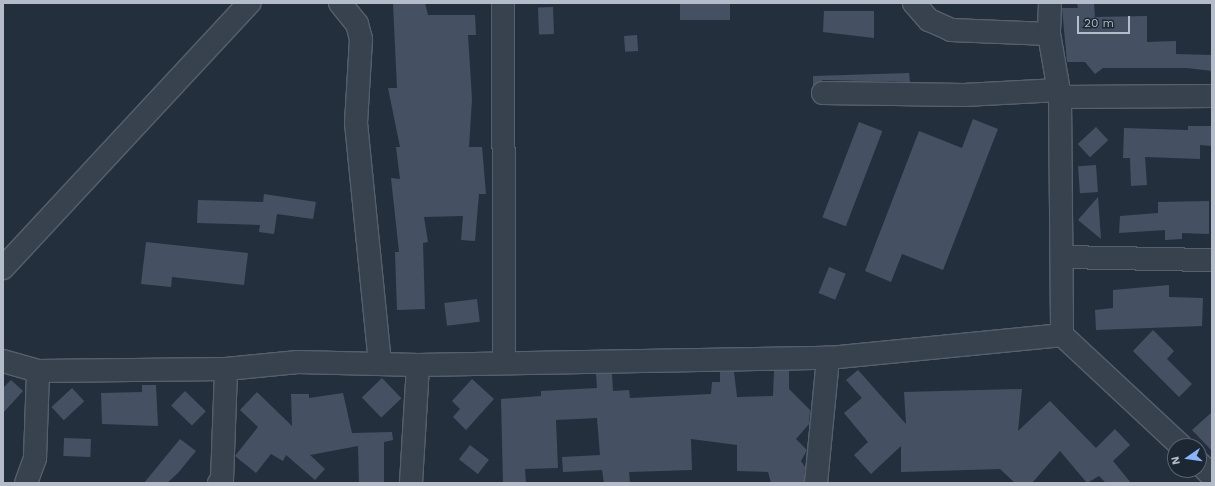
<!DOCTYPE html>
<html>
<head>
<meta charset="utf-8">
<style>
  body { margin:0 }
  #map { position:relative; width:1215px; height:486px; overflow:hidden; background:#242f3e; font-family:"Work Sans",sans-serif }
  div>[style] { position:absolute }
  .building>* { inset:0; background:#455162; transform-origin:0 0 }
  .roads { filter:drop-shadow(1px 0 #565f6c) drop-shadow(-1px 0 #565f6c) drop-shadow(0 1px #565f6c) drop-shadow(0 -1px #565f6c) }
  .minor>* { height:22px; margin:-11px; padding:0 11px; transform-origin:11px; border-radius:11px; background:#38414e }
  span { translate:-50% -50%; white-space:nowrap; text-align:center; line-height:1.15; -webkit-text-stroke:3px #1d2633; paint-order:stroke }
  .frame { position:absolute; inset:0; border:4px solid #b4bcc9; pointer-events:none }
  .north { position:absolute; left:1167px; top:438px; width:40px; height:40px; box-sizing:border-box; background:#1d2633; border:1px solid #59626f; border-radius:50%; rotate:257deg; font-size:11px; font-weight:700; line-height:16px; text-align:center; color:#b4bcc9 }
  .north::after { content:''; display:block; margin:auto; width:14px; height:18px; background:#8ab4f8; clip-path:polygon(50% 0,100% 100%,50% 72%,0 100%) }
  .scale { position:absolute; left:1077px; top:16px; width:53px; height:18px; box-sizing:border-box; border:2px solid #b4bcc9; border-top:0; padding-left:5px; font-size:12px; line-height:14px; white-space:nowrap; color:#b4bcc9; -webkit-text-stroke:3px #1d2633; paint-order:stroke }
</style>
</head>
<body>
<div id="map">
  <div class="building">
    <div style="clip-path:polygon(425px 3px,428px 15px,475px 15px,476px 35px,468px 35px,472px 99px,469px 147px,482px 147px,486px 194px,479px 194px,475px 241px,461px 240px,463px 216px,424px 217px,428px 242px,423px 243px,425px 309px,397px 310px,395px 252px,399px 252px,391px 178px,400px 179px,396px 147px,400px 147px,388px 88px,397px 88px,393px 4px)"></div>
    <div style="left:680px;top:3px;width:50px;height:17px"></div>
    <div style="clip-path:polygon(1077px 3px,1094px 3px,1095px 17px,1147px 16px,1147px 42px,1176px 41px,1176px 54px,1212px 55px,1212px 71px,1187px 68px,1103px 68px,1095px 74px,1085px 62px,1067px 62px,1062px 8px,1078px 8px)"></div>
    <div style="left:553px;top:7px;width:27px;height:15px;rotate:88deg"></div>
    <div style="clip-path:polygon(824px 11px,874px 11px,874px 38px,823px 32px)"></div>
    <div style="left:637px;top:35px;width:16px;height:13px;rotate:86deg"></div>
    <div style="clip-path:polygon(909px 73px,910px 82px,823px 80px,813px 86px,813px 76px)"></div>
    <div style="clip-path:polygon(973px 119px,998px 129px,943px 270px,902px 254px,891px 282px,865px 271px,919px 131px,962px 148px)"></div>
    <div style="left:859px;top:122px;width:25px;height:102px;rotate:21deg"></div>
    <div style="clip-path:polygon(1188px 126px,1212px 126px,1212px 146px,1200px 145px,1200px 159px,1145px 157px,1147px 185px,1131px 186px,1130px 158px,1123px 158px,1124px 128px,1188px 130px)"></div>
    <div style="left:1096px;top:127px;width:18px;height:25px;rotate:47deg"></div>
    <div style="left:1096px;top:165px;width:27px;height:18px;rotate:86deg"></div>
    <div style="clip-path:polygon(264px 194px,316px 202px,313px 219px,277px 214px,274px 234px,259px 232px,260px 225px,197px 223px,198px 200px,263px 202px)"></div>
    <div style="clip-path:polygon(1098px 197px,1101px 239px,1078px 220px)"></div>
    <div style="clip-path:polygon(1209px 201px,1209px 234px,1182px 233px,1182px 239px,1165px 240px,1165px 230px,1119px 233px,1120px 216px,1158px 213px,1158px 202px)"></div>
    <div style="clip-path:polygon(146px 242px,248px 253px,244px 285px,172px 277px,171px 287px,141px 284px)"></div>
    <div style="left:829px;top:267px;width:18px;height:28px;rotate:22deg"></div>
    <div style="clip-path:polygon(1169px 285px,1169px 297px,1203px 298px,1202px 326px,1096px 330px,1095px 310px,1113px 308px,1113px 290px)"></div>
    <div style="left:477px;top:299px;width:23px;height:33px;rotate:83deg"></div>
    <div style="clip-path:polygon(1153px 330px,1174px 351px,1167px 359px,1192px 384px,1179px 397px,1133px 351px)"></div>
    <div style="clip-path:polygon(858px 370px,906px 424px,904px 392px,1022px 389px,1018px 431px,1050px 401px,1096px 448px,1115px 429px,1130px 445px,1113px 461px,1131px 483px,1106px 483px,1099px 476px,1087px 483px,1060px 451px,1032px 483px,1015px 483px,1000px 469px,901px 472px,901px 446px,871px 474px,854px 455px,868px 442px,844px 413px,862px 398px,846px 380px)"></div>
    <div style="clip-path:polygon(774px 371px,789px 371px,789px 389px,810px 410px,809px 424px,796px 439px,807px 450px,801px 461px,805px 467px,804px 483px,771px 483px,768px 472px,737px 471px,737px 445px,691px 439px,692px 470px,629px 472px,630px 483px,604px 483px,602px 470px,563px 472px,562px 457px,600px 455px,597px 418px,556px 420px,558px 468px,525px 469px,526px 483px,503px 483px,501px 399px,541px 396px,541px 391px,597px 388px,596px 374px,612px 374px,613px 391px,629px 390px,630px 398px,711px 394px,712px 382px,720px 382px,720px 372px,734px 372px,737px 397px,773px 396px)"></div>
    <div style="left:382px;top:378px;width:28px;height:28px;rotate:46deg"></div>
    <div style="clip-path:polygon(472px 379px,494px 399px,466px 430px,453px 417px,460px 409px,452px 401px)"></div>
    <div style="clip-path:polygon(11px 380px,23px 391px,3px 413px,3px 388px)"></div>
    <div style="clip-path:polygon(142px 385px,156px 385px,158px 426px,102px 424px,101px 393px,142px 392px)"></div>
    <div style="left:72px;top:388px;width:18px;height:28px;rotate:47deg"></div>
    <div style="left:185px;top:391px;width:29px;height:20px;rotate:44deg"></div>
    <div style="clip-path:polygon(257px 392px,292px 426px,291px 394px,309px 394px,309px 398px,343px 393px,352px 433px,392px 432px,393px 440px,384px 442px,384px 483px,359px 483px,358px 446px,310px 455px,325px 469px,315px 480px,286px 455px,283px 461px,271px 454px,256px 473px,235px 456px,258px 427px,240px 410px)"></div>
    <div style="clip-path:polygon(1212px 412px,1212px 451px,1192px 430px)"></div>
    <div style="left:64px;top:438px;width:27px;height:18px;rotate:2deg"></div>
    <div style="clip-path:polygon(180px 439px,196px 451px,178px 473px,167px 483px,144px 483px)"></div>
    <div style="left:470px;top:445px;width:24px;height:18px;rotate:38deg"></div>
  </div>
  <div class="roads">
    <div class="minor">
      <div style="left:340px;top:3px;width:27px;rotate:51deg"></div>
      <div style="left:357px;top:24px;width:16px;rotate:75deg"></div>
      <div style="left:361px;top:39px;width:84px;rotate:93.4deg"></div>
      <div style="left:356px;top:123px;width:242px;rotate:84.3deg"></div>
      <div style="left:503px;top:3px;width:358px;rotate:89.8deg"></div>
      <div style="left:914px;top:3px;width:23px;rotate:49deg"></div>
      <div style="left:929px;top:20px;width:24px;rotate:24deg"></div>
      <div style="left:951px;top:30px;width:98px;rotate:2.3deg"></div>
      <div style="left:1050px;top:3px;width:31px;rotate:92deg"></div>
      <div style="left:1049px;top:34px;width:64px;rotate:80.1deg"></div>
      <div style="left:1060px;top:97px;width:238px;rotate:89.5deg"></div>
      <div style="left:1062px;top:335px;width:163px;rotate:43deg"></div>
      <div style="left:823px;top:93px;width:141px;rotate:0.8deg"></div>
      <div style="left:964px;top:95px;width:95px;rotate:-3deg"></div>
      <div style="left:1060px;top:97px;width:152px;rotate:-0.4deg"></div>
      <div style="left:1064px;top:257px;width:148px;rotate:1.2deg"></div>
      <div style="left:3px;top:268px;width:362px;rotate:-47.1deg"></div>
      <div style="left:3px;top:361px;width:36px;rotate:16deg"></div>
      <div style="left:38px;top:371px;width:188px;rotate:-0.6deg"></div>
      <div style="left:226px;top:369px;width:72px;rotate:-5.6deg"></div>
      <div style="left:298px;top:362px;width:120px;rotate:1.4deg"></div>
      <div style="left:418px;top:365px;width:410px;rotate:-1deg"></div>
      <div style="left:828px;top:358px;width:235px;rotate:-5.6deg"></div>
      <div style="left:1199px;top:463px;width:18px;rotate:45deg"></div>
      <div style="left:26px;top:483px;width:27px;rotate:-70deg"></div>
      <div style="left:35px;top:458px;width:87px;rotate:-88deg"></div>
      <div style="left:219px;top:483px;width:4px;rotate:-45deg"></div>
      <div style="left:222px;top:480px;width:111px;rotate:-87.9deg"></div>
      <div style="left:411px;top:483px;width:118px;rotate:-86.6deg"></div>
      <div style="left:816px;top:483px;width:126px;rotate:-84.5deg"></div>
    </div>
  </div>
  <div class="frame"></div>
  <div class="north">N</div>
  <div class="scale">20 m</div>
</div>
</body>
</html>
